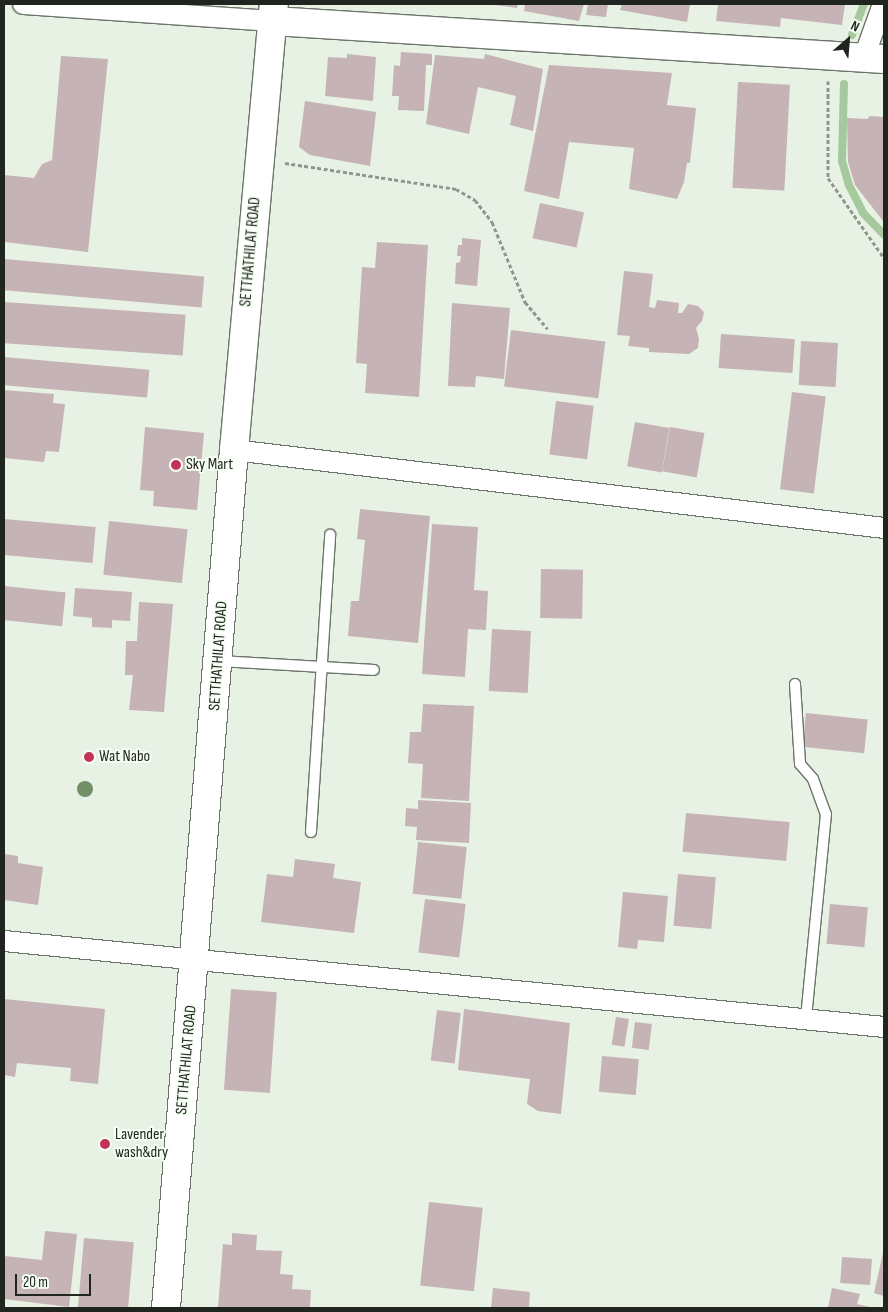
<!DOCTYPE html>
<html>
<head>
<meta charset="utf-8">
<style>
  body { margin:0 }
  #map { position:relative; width:888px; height:1312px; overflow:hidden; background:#e7f2e4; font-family:"Sofia Sans Condensed",sans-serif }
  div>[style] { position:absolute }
  .stream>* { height:8px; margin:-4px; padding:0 4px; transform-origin:4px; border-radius:4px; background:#a5c89d }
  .building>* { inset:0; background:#c6b3b5; transform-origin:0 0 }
  .path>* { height:3px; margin-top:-1.5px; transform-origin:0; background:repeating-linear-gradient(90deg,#8f978d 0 4px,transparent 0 6.5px) }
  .roads { filter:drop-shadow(1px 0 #6b7468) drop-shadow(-1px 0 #6b7468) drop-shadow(0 1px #6b7468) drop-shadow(0 -1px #6b7468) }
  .lane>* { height:10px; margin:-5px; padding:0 5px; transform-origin:5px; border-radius:5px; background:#fff }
  .street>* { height:20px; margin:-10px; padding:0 10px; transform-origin:10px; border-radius:10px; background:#fff }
  .secondary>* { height:28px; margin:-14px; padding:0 14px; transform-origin:14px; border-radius:14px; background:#fff }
  .trees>* { width:16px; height:16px; margin:-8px; border-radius:50%; background:#719068 }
  .dots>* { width:14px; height:14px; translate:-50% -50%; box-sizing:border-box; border:2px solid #f6fff4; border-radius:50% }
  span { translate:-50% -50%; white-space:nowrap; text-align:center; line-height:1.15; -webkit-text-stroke:4px #f6fff4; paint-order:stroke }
  .street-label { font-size:16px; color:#212520 }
  .poi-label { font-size:16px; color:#212520 }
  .left { translate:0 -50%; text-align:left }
  .frame { position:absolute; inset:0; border:5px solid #212520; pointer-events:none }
  .north { position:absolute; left:823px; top:15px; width:50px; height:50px; -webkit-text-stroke:4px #f6fff4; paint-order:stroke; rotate:27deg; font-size:14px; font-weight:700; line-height:20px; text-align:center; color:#212520 }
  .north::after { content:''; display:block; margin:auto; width:18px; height:22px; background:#212520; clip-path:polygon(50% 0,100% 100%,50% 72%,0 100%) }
  .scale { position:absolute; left:15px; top:1274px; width:76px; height:22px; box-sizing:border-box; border:2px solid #212520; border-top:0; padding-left:6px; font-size:15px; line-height:18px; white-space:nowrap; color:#212520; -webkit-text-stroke:4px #f6fff4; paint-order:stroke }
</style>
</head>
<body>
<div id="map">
  <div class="stream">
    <div style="left:852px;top:35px;width:33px;rotate:-69deg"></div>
    <div style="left:844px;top:84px;width:77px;rotate:91.5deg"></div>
    <div style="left:842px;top:161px;width:25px;rotate:74deg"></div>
    <div style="left:849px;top:185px;width:31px;rotate:63deg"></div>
    <div style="left:863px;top:213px;width:30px;rotate:46deg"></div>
  </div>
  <div class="building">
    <div style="clip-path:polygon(487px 4px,518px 4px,517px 8px)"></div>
    <div style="clip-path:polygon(525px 4px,584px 4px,579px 21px,524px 11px)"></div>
    <div style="clip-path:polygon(588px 4px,608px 4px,606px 17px,586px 15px)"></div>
    <div style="clip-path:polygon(622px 4px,690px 4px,687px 22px,620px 10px)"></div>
    <div style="clip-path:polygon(718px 4px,845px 4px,842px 25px,781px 18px,780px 27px,716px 21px)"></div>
    <div style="clip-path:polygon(401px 52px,432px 54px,432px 65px,426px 65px,424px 111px,398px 110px,399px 96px,392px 96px,394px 65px,400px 66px)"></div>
    <div style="clip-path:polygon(347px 54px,376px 57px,373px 101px,325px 96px,328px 57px,347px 58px)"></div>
    <div style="clip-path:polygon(485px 54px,543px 69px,533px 131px,510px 125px,516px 96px,478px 87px,469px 134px,426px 124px,435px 55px,484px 59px)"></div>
    <div style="clip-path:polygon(61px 56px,108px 59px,88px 252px,4px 242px,4px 175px,34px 178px,42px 164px,52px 160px)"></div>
    <div style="clip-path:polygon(549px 65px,672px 73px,667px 105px,696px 108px,690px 163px,687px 163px,684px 182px,677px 199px,629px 189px,634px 148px,569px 142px,559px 199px,524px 191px)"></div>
    <div style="left:738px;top:82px;width:52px;height:106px;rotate:3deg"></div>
    <div style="clip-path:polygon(305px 101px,376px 112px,370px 166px,310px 155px,299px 147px)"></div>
    <div style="clip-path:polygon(869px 116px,884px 117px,883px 221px,855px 185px,848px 162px,847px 118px,868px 119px)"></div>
    <div style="left:540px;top:203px;width:45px;height:36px;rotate:12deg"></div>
    <div style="clip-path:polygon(462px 238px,481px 240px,477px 286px,455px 284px,456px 263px,460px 262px,461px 256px,457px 256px,458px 245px,462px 245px)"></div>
    <div style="clip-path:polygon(377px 242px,428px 245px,419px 397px,365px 393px,367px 364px,356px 363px,362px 267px,375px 268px)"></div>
    <div style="left:4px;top:259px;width:201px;height:31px;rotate:5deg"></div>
    <div style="clip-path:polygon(624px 271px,653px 274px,649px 307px,655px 308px,657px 300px,679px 303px,678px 313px,682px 313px,688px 304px,698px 306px,704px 312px,702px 321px,696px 328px,699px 339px,698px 348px,689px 354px,649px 352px,649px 348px,628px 346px,630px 336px,617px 335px)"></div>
    <div style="left:4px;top:302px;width:182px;height:41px;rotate:4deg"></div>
    <div style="clip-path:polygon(452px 303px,510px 308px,504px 379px,476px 376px,475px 387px,448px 386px)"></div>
    <div style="left:511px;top:330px;width:95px;height:57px;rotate:7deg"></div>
    <div style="left:721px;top:334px;width:74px;height:34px;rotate:4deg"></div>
    <div style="left:801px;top:341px;width:37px;height:44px;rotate:3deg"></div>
    <div style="left:4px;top:357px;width:146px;height:28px;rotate:5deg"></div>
    <div style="clip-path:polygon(4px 390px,54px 394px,53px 403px,65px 404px,59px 452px,46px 451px,44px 462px,4px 458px)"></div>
    <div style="left:792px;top:392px;width:34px;height:98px;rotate:7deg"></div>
    <div style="left:556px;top:401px;width:38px;height:54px;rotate:7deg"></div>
    <div style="left:635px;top:422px;width:35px;height:45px;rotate:10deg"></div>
    <div style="clip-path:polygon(145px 427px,204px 433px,197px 510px,153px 506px,154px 491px,140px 490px)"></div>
    <div style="left:670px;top:427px;width:35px;height:45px;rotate:10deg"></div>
    <div style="clip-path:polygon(360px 509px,430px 516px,418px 643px,348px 636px,351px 601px,359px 601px,365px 540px,357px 539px)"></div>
    <div style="left:4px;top:519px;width:92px;height:36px;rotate:5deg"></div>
    <div style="left:109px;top:521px;width:79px;height:54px;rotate:6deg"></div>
    <div style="clip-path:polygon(432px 524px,478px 527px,474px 590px,488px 591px,486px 630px,468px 629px,465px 677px,422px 674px)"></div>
    <div style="left:541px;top:569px;width:42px;height:49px;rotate:1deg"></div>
    <div style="left:4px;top:586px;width:62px;height:34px;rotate:6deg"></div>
    <div style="clip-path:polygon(75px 588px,132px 592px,130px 621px,112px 620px,112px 628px,92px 627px,92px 618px,73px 616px)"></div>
    <div style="clip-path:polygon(139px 602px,173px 604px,164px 712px,129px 710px,133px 675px,125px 675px,126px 641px,137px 641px)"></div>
    <div style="left:492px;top:629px;width:39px;height:62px;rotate:3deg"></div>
    <div style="clip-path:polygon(423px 704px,474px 706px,469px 801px,421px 798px,423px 764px,408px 763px,410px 732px,421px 732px)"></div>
    <div style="left:806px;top:713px;width:62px;height:34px;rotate:6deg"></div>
    <div style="clip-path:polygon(418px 800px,471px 803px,469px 843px,416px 840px,417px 827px,405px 826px,406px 808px,418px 809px)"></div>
    <div style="left:686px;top:813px;width:104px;height:39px;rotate:5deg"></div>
    <div style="left:418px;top:842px;width:49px;height:52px;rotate:6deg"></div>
    <div style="clip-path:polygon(4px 854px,18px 856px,18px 863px,43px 867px,38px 905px,4px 900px)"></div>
    <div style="clip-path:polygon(295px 859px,335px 864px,333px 878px,361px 882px,354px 933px,261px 922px,267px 874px,293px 877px)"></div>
    <div style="left:678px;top:874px;width:38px;height:52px;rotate:5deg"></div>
    <div style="clip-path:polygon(623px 892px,668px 896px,664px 942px,638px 940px,637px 949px,618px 947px)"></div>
    <div style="left:425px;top:899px;width:41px;height:54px;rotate:7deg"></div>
    <div style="left:830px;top:904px;width:38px;height:40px;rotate:5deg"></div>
    <div style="left:231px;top:989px;width:46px;height:101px;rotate:4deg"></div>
    <div style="clip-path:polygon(4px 999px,105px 1009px,98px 1084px,70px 1081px,71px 1068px,17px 1063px,15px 1077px,4px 1075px)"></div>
    <div style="clip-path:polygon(464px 1009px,570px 1023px,561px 1114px,538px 1111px,527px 1104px,530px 1079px,458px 1070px)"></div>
    <div style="left:437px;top:1010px;width:24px;height:51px;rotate:7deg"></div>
    <div style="left:616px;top:1017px;width:13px;height:28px;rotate:9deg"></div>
    <div style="left:635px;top:1022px;width:17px;height:26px;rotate:7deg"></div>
    <div style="left:602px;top:1056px;width:37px;height:36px;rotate:5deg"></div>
    <div style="left:429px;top:1202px;width:54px;height:84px;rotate:6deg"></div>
    <div style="clip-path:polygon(45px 1231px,77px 1234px,69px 1307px,4px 1299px,4px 1256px,42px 1260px)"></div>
    <div style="clip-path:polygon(232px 1233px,257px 1235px,256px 1250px,282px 1251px,280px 1274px,293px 1275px,292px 1289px,311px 1290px,310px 1308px,218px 1308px,223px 1244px,232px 1245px)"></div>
    <div style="left:84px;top:1238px;width:50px;height:70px;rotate:5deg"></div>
    <div style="clip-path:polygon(883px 1253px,884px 1253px,884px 1296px,874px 1293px)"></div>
    <div style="left:842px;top:1257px;width:30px;height:26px;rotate:4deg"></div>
    <div style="clip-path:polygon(493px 1288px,530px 1292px,529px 1308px,491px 1308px)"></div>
    <div style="clip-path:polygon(832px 1288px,860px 1294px,857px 1304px,874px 1308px,828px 1308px)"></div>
  </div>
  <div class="path">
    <div style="left:828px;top:81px;width:97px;rotate:90deg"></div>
    <div style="left:828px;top:178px;width:98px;rotate:55deg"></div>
    <div style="left:285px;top:163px;width:173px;rotate:8.6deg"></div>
    <div style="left:456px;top:189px;width:22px;rotate:30deg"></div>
    <div style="left:475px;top:200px;width:28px;rotate:52deg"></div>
    <div style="left:492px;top:222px;width:87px;rotate:67.6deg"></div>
    <div style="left:525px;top:302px;width:35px;rotate:50deg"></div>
  </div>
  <div class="roads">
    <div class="lane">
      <div style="left:220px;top:661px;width:154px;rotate:3.3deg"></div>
      <div style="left:795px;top:684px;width:80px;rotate:86.4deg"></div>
      <div style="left:800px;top:764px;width:20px;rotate:49deg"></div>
      <div style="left:813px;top:779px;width:37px;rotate:70deg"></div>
      <div style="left:826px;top:814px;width:206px;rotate:95.6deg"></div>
      <div style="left:311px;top:832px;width:298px;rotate:-86.3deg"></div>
    </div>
    <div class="street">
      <div style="left:23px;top:4px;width:251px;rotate:3.9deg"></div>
      <div style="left:864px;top:57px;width:56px;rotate:-70.3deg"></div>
      <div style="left:234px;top:450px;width:655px;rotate:6.84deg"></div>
      <div style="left:4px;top:941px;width:884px;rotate:5.58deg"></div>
    </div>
    <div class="secondary">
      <div style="left:273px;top:21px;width:612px;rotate:3.56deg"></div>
      <div style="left:166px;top:1308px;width:861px;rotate:-85.47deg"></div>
      <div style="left:234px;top:450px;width:448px;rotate:-84.9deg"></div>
    </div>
  </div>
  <div class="trees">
    <div style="left:85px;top:789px"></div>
  </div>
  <div class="dots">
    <div style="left:176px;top:465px;background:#c23358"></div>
    <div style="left:89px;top:757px;background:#c23358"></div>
    <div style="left:105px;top:1144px;background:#c23358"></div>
  </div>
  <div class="street-label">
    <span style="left:251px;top:252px;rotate:-85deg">SETTHATHILAT ROAD</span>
    <span style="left:219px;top:656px;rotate:-86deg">SETTHATHILAT ROAD</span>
    <span style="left:187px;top:1060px;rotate:-85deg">SETTHATHILAT ROAD</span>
  </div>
  <div class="poi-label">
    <span class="left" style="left:186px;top:465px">Sky Mart</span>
    <span class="left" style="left:99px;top:757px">Wat Nabo</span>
    <span class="left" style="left:115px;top:1144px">Lavender<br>wash&amp;dry</span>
  </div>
  <div class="frame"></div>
  <div class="north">N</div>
  <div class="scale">20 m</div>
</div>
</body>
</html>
